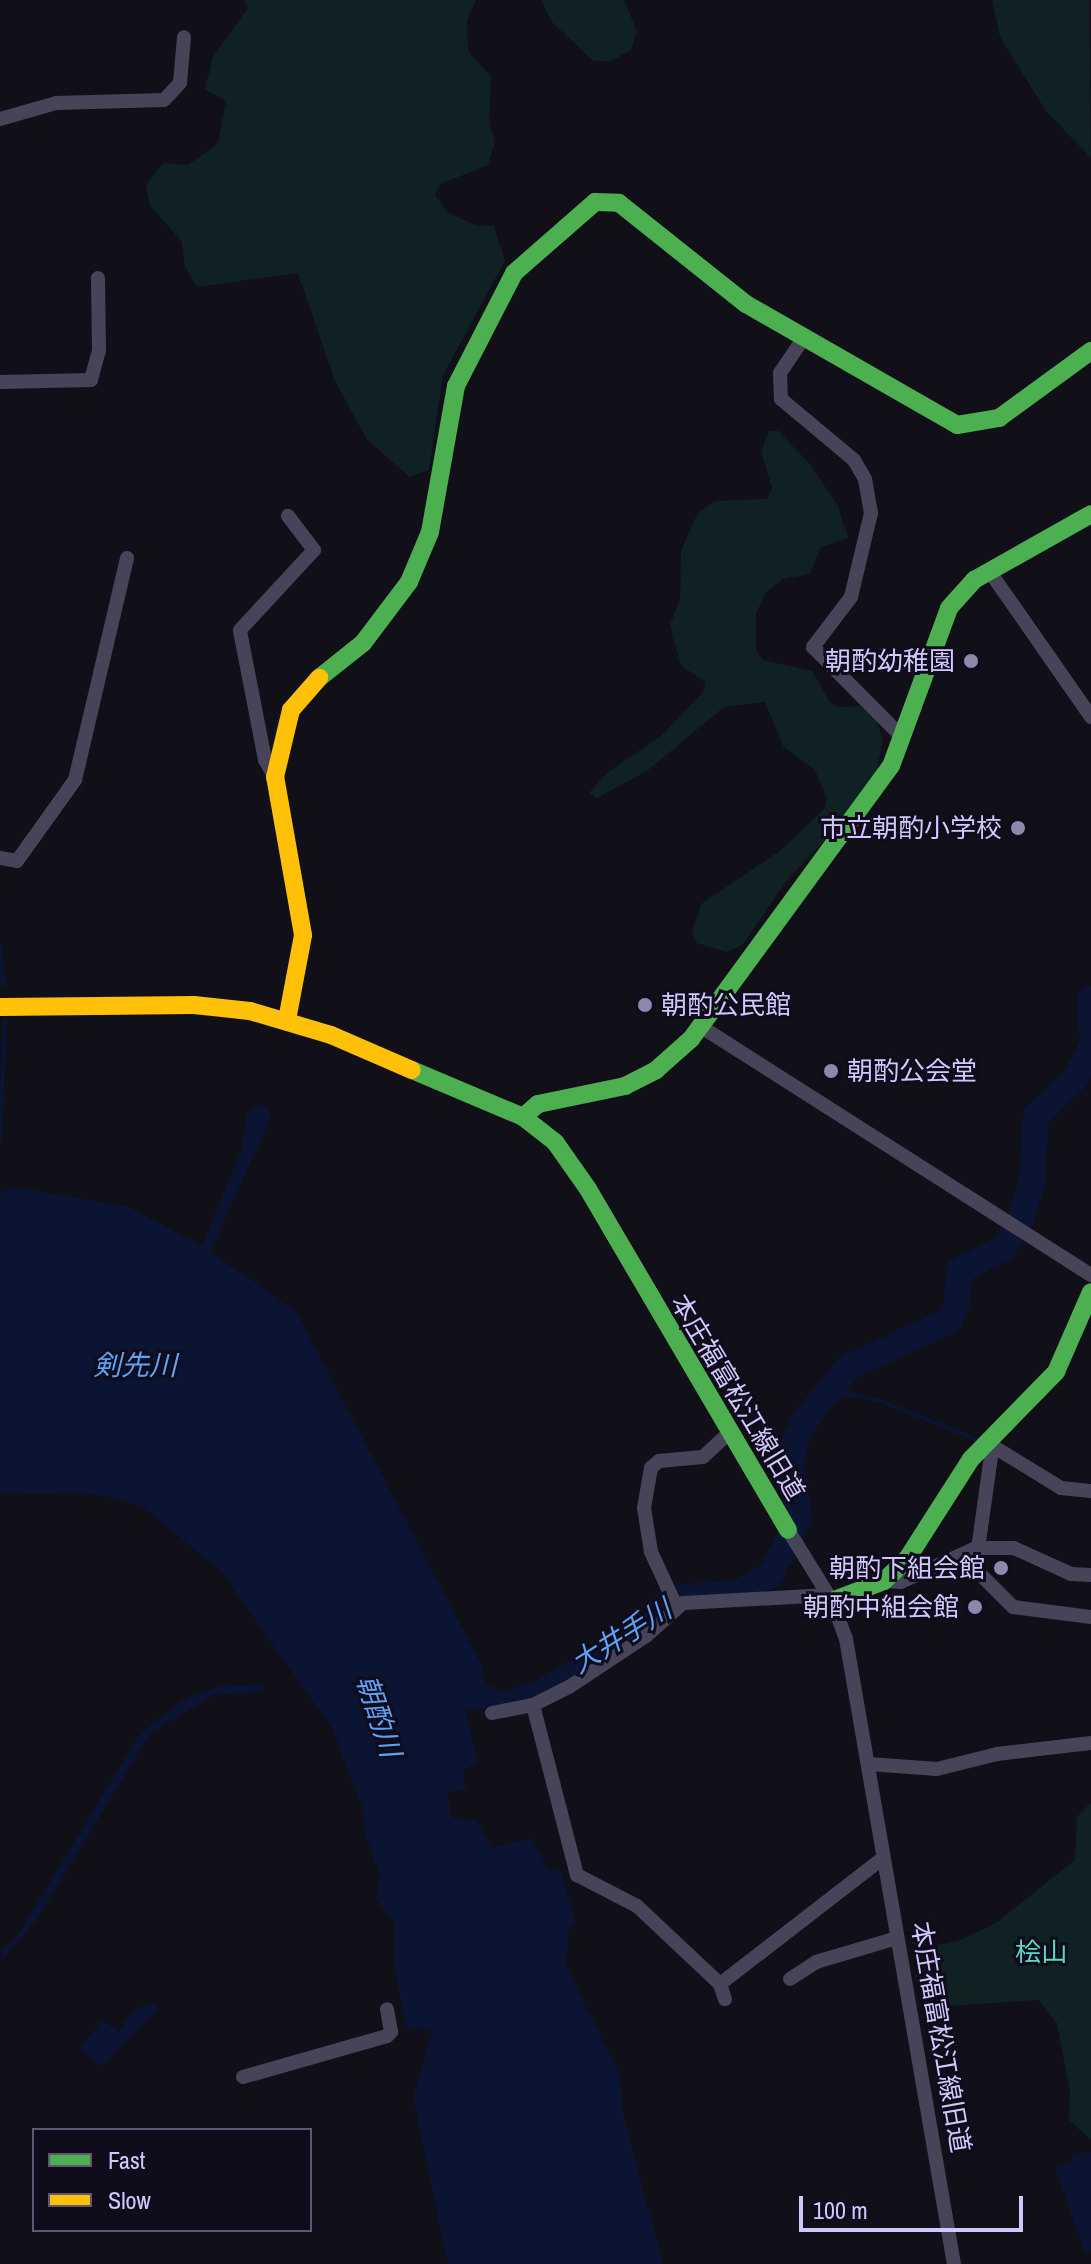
<!DOCTYPE html>
<html>
<head>
<meta charset="utf-8">
<style>
  body { margin:0 }
  #map { position:relative; width:1091px; height:2264px; overflow:hidden; background:#111018; font-family:"Archivo Narrow","Noto Sans JP",sans-serif }
  div>[style] { position:absolute }
  .green>* { inset:0; background:#0f2123 }
  .water>* { inset:0; background:#0b1533 }
  .stream>* { height:4px; margin:-2px; padding:0 2px; transform-origin:2px; border-radius:2px; background:#0b1533 }
  .river>* { height:26px; margin:-13px; padding:0 13px; transform-origin:13px; border-radius:13px; background:#0b1533 }
  .street>* { height:14px; margin:-7px; padding:0 7px; transform-origin:7px; border-radius:7px; background:#474459 }
  .fast>* { height:18px; margin:-9px; padding:0 9px; transform-origin:9px; border-radius:9px; background:#4caf50 }
  .slow>* { height:18px; margin:-9px; padding:0 9px; transform-origin:9px; border-radius:9px; background:#ffc107 }
  .dots>* { width:22px; height:22px; translate:-50% -50%; box-sizing:border-box; border:4px solid #100c1b; border-radius:50% }
  span { translate:-50% -50%; white-space:nowrap; text-align:center; line-height:1.15; -webkit-text-stroke:6px #100c1b; paint-order:stroke }
  .poi-label { font-size:26px; color:#d3c8fd }
  .right { translate:-100% -50%; text-align:right }
  .left { translate:0 -50%; text-align:left }
  .street-label { font-size:26px; color:#d3c8fd }
  .park-label { font-size:26px; color:#59d8c3 }
  .water-label { font-size:28px; color:#5ba2f8; font-style:italic }
  .legend { position:absolute; left:32px; top:2128px; width:280px; height:104px; box-sizing:border-box; background:#100c1b; border:2px solid #5e5775; margin:0; padding:10px 14px; list-style:none; font-size:24px; color:#d3c8fd }
  .legend li { display:flex; align-items:center; gap:16px; height:40px }
  .legend b { width:40px; border:2px solid #5e5775 }
  .scale { position:absolute; left:799px; top:2196px; width:224px; height:36px; box-sizing:border-box; border:4px solid #d3c8fd; border-top:0; padding-left:10px; font-size:24px; line-height:28px; white-space:nowrap; color:#d3c8fd; -webkit-text-stroke:6px #100c1b; paint-order:stroke }
</style>
</head>
<body>
<div id="map">
  <div class="green">
    <div style="clip-path:polygon(244px 0,476px 0,467px 20px,468px 51px,491px 77px,489px 121px,495px 142px,488px 165px,440px 184px,435px 195px,447px 212px,475px 225px,494px 226px,505px 261px,443px 375px,429px 470px,410px 477px,367px 440px,335px 381px,298px 273px,197px 287px,185px 267px,182px 242px,150px 205px,146px 185px,163px 163px,188px 165px,218px 143px,226px 101px,205px 89px,213px 57px,248px 8px)"></div>
    <div style="clip-path:polygon(541px 0,624px 0,637px 32px,631px 50px,611px 61px,593px 61px,552px 22px)"></div>
    <div style="clip-path:polygon(992px 0,1089px 0,1091px 158px,1046px 111px,1015px 61px,1000px 37px)"></div>
    <div style="clip-path:polygon(769px 431px,778px 431px,809px 463px,838px 506px,848px 538px,821px 547px,810px 574px,783px 579px,767px 591px,756px 613px,756px 650px,763px 660px,812px 671px,830px 702px,838px 707px,861px 706px,876px 719px,883px 740px,876px 774px,851px 813px,787px 880px,743px 944px,727px 952px,697px 943px,692px 932px,701px 904px,781px 850px,825px 808px,827px 798px,815px 770px,783px 746px,765px 702px,724px 707px,647px 771px,597px 798px,589px 793px,607px 773px,662px 735px,704px 691px,705px 682px,681px 665px,670px 625px,680px 599px,681px 551px,697px 514px,715px 501px,767px 499px,772px 488px,761px 452px)"></div>
    <div style="clip-path:polygon(1091px 1802px,1091px 2140px,1069px 2120px,1070px 2093px,1057px 2023px,1038px 2000px,935px 2007px,922px 1997px,915px 1977px,917px 1961px,933px 1946px,958px 1941px,996px 1923px,1075px 1860px,1077px 1817px)"></div>
  </div>
  <div class="water">
    <div style="clip-path:polygon(263px 1103px,271px 1117px,210px 1252px,296px 1311px,481px 1664px,485px 1683px,501px 1692px,533px 1682px,612px 1637px,668px 1597px,672px 1603px,587px 1669px,532px 1699px,466px 1711px,477px 1762px,463px 1770px,466px 1789px,448px 1792px,451px 1818px,476px 1820px,493px 1848px,532px 1838px,548px 1870px,561px 1871px,575px 1922px,569px 1928px,566px 1966px,619px 2073px,624px 2118px,663px 2264px,448px 2264px,413px 2097px,433px 2030px,406px 2027px,394px 1963px,394px 1924px,376px 1899px,380px 1874px,365px 1834px,363px 1810px,332px 1728px,221px 1571px,145px 1508px,104px 1495px,0 1493px,0 1193px,16px 1187px,128px 1207px,202px 1246px,241px 1151px,247px 1112px)"></div>
    <div style="clip-path:polygon(222px 1686px,260px 1685px,266px 1691px,214px 1695px,151px 1732px,36px 1921px,0 1962px,2px 1949px,16px 1938px,141px 1732px,187px 1698px)"></div>
    <div style="clip-path:polygon(155px 2002px,157px 2010px,102px 2067px,80px 2048px,102px 2021px,119px 2032px,133px 2010px)"></div>
    <div style="clip-path:polygon(1074px 2153px,1091px 2153px,1091px 2251px,1085px 2252px,1055px 2168px,1071px 2162px)"></div>
  </div>
  <div class="stream">
    <div style="left:0;top:945px;width:40px;rotate:85.7deg"></div>
    <div style="left:0;top:1140px;width:120px;rotate:-87.6deg"></div>
    <div style="left:826px;top:1389px;width:56px;rotate:12.3deg"></div>
    <div style="left:881px;top:1401px;width:101px;rotate:22deg"></div>
  </div>
  <div class="river">
    <div style="left:1091px;top:999px;width:31px;rotate:90deg"></div>
    <div style="left:662px;top:1606px;width:22px;rotate:-24deg"></div>
    <div style="left:682px;top:1597px;width:56px;rotate:-4.1deg"></div>
    <div style="left:738px;top:1593px;width:37px;rotate:-29deg"></div>
    <div style="left:770px;top:1575px;width:62px;rotate:-62.2deg"></div>
    <div style="left:799px;top:1520px;width:54px;rotate:-98.6deg"></div>
    <div style="left:791px;top:1467px;width:25px;rotate:-83deg"></div>
    <div style="left:794px;top:1442px;width:30px;rotate:-62deg"></div>
    <div style="left:808px;top:1416px;width:64px;rotate:-50.1deg"></div>
    <div style="left:849px;top:1367px;width:110px;rotate:-24.7deg"></div>
    <div style="left:949px;top:1321px;width:16px;rotate:-63deg"></div>
    <div style="left:956px;top:1307px;width:37px;rotate:-84deg"></div>
    <div style="left:960px;top:1270px;width:48px;rotate:-26deg"></div>
    <div style="left:1003px;top:1249px;width:34px;rotate:-58deg"></div>
    <div style="left:1021px;top:1220px;width:40px;rotate:-74deg"></div>
    <div style="left:1032px;top:1182px;width:66px;rotate:-86.5deg"></div>
    <div style="left:1036px;top:1116px;width:54px;rotate:-43.5deg"></div>
    <div style="left:1075px;top:1079px;width:36px;rotate:-63deg"></div>
  </div>
  <div class="street">
    <div style="left:0;top:119px;width:58px;rotate:-15.9deg"></div>
    <div style="left:56px;top:103px;width:108px;rotate:-1.6deg"></div>
    <div style="left:164px;top:100px;width:23px;rotate:-47deg"></div>
    <div style="left:180px;top:83px;width:46px;rotate:-85deg"></div>
    <div style="left:803px;top:339px;width:41px;rotate:124.1deg"></div>
    <div style="left:780px;top:373px;width:26px;rotate:88deg"></div>
    <div style="left:781px;top:399px;width:95px;rotate:39.9deg"></div>
    <div style="left:854px;top:460px;width:22px;rotate:60deg"></div>
    <div style="left:865px;top:479px;width:35px;rotate:80deg"></div>
    <div style="left:871px;top:513px;width:86px;rotate:103.4deg"></div>
    <div style="left:851px;top:597px;width:63px;rotate:127.2deg"></div>
    <div style="left:813px;top:647px;width:122px;rotate:45.3deg"></div>
    <div style="left:0;top:382px;width:91px;rotate:-1.3deg"></div>
    <div style="left:91px;top:380px;width:30px;rotate:-75deg"></div>
    <div style="left:99px;top:351px;width:73px;rotate:-90.8deg"></div>
    <div style="left:990px;top:572px;width:177px;rotate:55.1deg"></div>
    <div style="left:240px;top:630px;width:109px;rotate:-47.2deg"></div>
    <div style="left:314px;top:550px;width:43px;rotate:-127.4deg"></div>
    <div style="left:240px;top:631px;width:131px;rotate:79deg"></div>
    <div style="left:265px;top:760px;width:20px;rotate:60deg"></div>
    <div style="left:0;top:858px;width:17px;rotate:10deg"></div>
    <div style="left:17px;top:861px;width:100px;rotate:-54.4deg"></div>
    <div style="left:75px;top:780px;width:228px;rotate:-76.8deg"></div>
    <div style="left:700px;top:1026px;width:464px;rotate:32.5deg"></div>
    <div style="left:986px;top:1442px;width:88px;rotate:31.5deg"></div>
    <div style="left:1061px;top:1488px;width:30px;rotate:6deg"></div>
    <div style="left:788px;top:1530px;width:84px;rotate:58.2deg"></div>
    <div style="left:832px;top:1601px;width:40px;rotate:69.8deg"></div>
    <div style="left:846px;top:1639px;width:634px;rotate:80.2deg"></div>
    <div style="left:977px;top:1556px;width:101px;rotate:-82deg"></div>
    <div style="left:991px;top:1456px;width:15px;rotate:-110deg"></div>
    <div style="left:947px;top:1562px;width:21px"></div>
    <div style="left:968px;top:1562px;width:64px;rotate:45deg"></div>
    <div style="left:1013px;top:1607px;width:79px;rotate:7.3deg"></div>
    <div style="left:884px;top:1581px;width:17px;rotate:3deg"></div>
    <div style="left:901px;top:1582px;width:82px;rotate:-24.4deg"></div>
    <div style="left:976px;top:1548px;width:38px"></div>
    <div style="left:1014px;top:1548px;width:63px;rotate:24.5deg"></div>
    <div style="left:1071px;top:1574px;width:20px;rotate:3deg"></div>
    <div style="left:676px;top:1606px;width:60px;rotate:-114.8deg"></div>
    <div style="left:651px;top:1552px;width:45px;rotate:-99deg"></div>
    <div style="left:644px;top:1508px;width:41px;rotate:-80.1deg"></div>
    <div style="left:651px;top:1468px;width:11px;rotate:-41deg"></div>
    <div style="left:659px;top:1461px;width:44px;rotate:-5.2deg"></div>
    <div style="left:703px;top:1457px;width:34px;rotate:-43deg"></div>
    <div style="left:533px;top:1705px;width:176px;rotate:75.5deg"></div>
    <div style="left:577px;top:1875px;width:68px;rotate:27.3deg"></div>
    <div style="left:637px;top:1906px;width:114px;rotate:43.2deg"></div>
    <div style="left:720px;top:1984px;width:16px;rotate:72deg"></div>
    <div style="left:492px;top:1713px;width:42px;rotate:-11deg"></div>
    <div style="left:533px;top:1705px;width:40px;rotate:-26.6deg"></div>
    <div style="left:569px;top:1687px;width:92px;rotate:-33.5deg"></div>
    <div style="left:646px;top:1636px;width:50px;rotate:-41.7deg"></div>
    <div style="left:683px;top:1603px;width:146px;rotate:-3.1deg"></div>
    <div style="left:869px;top:1764px;width:68px;rotate:4.2deg"></div>
    <div style="left:937px;top:1769px;width:62px;rotate:-14deg"></div>
    <div style="left:997px;top:1754px;width:95px;rotate:-6.7deg"></div>
    <div style="left:790px;top:1979px;width:31px;rotate:-33deg"></div>
    <div style="left:816px;top:1962px;width:84px;rotate:-16.5deg"></div>
    <div style="left:720px;top:1984px;width:206px;rotate:-37.7deg"></div>
    <div style="left:243px;top:2077px;width:150px;rotate:-15.9deg"></div>
    <div style="left:387px;top:2036px;width:6px;rotate:-45deg"></div>
    <div style="left:391px;top:2032px;width:23px;rotate:-100deg"></div>
  </div>
  <div class="fast">
    <div style="left:319px;top:678px;width:56px;rotate:-38.5deg"></div>
    <div style="left:363px;top:643px;width:76px;rotate:-53deg"></div>
    <div style="left:409px;top:582px;width:54px;rotate:-67.2deg"></div>
    <div style="left:430px;top:532px;width:148px;rotate:-79.9deg"></div>
    <div style="left:456px;top:386px;width:127px;rotate:-62.8deg"></div>
    <div style="left:514px;top:273px;width:108px;rotate:-41.2deg"></div>
    <div style="left:595px;top:202px;width:24px;rotate:2deg"></div>
    <div style="left:619px;top:203px;width:162px;rotate:38.5deg"></div>
    <div style="left:746px;top:304px;width:243px;rotate:29.8deg"></div>
    <div style="left:957px;top:425px;width:43px;rotate:-9.5deg"></div>
    <div style="left:999px;top:418px;width:114px;rotate:-36.1deg"></div>
    <div style="left:412px;top:1070px;width:121px;rotate:22.9deg"></div>
    <div style="left:523px;top:1117px;width:41px;rotate:38deg"></div>
    <div style="left:555px;top:1142px;width:57px;rotate:54.9deg"></div>
    <div style="left:588px;top:1189px;width:395px;rotate:59.6deg"></div>
    <div style="left:523px;top:1117px;width:20px;rotate:-41deg"></div>
    <div style="left:538px;top:1104px;width:89px;rotate:-11.7deg"></div>
    <div style="left:625px;top:1086px;width:35px;rotate:-27deg"></div>
    <div style="left:656px;top:1070px;width:47px;rotate:-41.5deg"></div>
    <div style="left:691px;top:1039px;width:338px;rotate:-53.8deg"></div>
    <div style="left:891px;top:766px;width:168px;rotate:-69.8deg"></div>
    <div style="left:949px;top:608px;width:38px;rotate:-48deg"></div>
    <div style="left:974px;top:580px;width:134px;rotate:-29.4deg"></div>
    <div style="left:832px;top:1601px;width:56px;rotate:-21deg"></div>
    <div style="left:884px;top:1581px;width:32px;rotate:-44deg"></div>
    <div style="left:907px;top:1559px;width:119px;rotate:-57.4deg"></div>
    <div style="left:971px;top:1459px;width:122px;rotate:-45.7deg"></div>
    <div style="left:1056px;top:1372px;width:87px;rotate:-66.4deg"></div>
  </div>
  <div class="slow">
    <div style="left:0;top:1007px;width:194px;rotate:-0.6deg"></div>
    <div style="left:194px;top:1005px;width:56px;rotate:6.1deg"></div>
    <div style="left:250px;top:1011px;width:84px;rotate:16.5deg"></div>
    <div style="left:331px;top:1035px;width:88px;rotate:23.4deg"></div>
    <div style="left:287px;top:1020px;width:86px;rotate:-79.3deg"></div>
    <div style="left:303px;top:935px;width:160px;rotate:-100deg"></div>
    <div style="left:275px;top:777px;width:69px;rotate:-76.6deg"></div>
    <div style="left:291px;top:710px;width:43px;rotate:-48.8deg"></div>
  </div>
  <div class="dots">
    <div style="left:971px;top:661px;background:#8f88ad"></div>
    <div style="left:1018px;top:828px;background:#8f88ad"></div>
    <div style="left:645px;top:1005px;background:#8f88ad"></div>
    <div style="left:831px;top:1071px;background:#8f88ad"></div>
    <div style="left:1001px;top:1568px;background:#8f88ad"></div>
    <div style="left:975px;top:1607px;background:#8f88ad"></div>
  </div>
  <div class="poi-label">
    <span class="right" style="left:955px;top:661px">朝酌幼稚園</span>
    <span class="right" style="left:1002px;top:828px">市立朝酌小学校</span>
    <span class="left" style="left:661px;top:1005px">朝酌公民館</span>
    <span class="left" style="left:847px;top:1071px">朝酌公会堂</span>
    <span class="right" style="left:985px;top:1568px">朝酌下組会館</span>
    <span class="right" style="left:959px;top:1607px">朝酌中組会館</span>
  </div>
  <div class="street-label">
    <span style="left:738px;top:1397px;rotate:59deg">本庄福富松江線旧道</span>
    <span style="left:941px;top:2037px;rotate:80deg">本庄福富松江線旧道</span>
  </div>
  <div class="park-label">
    <span style="left:1041px;top:1952px">桧山</span>
  </div>
  <div class="water-label">
    <span style="left:135px;top:1365px">剣先川</span>
    <span style="left:621px;top:1636px;rotate:-32deg">大井手川</span>
    <span style="left:379px;top:1716px;rotate:72deg">朝酌川</span>
  </div>
  <ul class="legend">
  <li><b style="height:10px;background:#4caf50"></b>Fast</li>
  <li><b style="height:10px;background:#ffc107"></b>Slow</li>
  </ul>
  <div class="scale">100 m</div>
</div>
</body>
</html>
